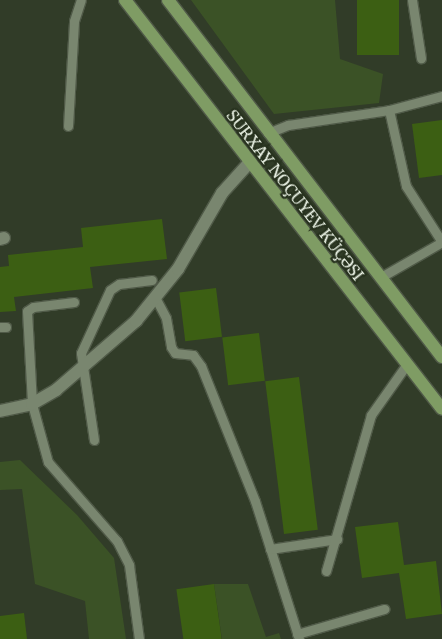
<!DOCTYPE html>
<html>
<head>
<meta charset="utf-8">
<style>
  body { margin:0 }
  #map { position:relative; width:442px; height:639px; overflow:hidden; background:#313c28; font-family:Merriweather,serif }
  div>[style] { position:absolute }
  .green>* { inset:0; background:#3b5226 }
  .building>* { inset:0; background:#3c5f13; transform-origin:0 0 }
  .roads { filter:drop-shadow(1px 0 #505a48) drop-shadow(-1px 0 #505a48) drop-shadow(0 1px #505a48) drop-shadow(0 -1px #505a48) }
  .lane>* { height:9px; margin:-4.5px; padding:0 4.5px; transform-origin:4.5px; border-radius:4.5px; background:#79866f }
  .street>* { height:12px; margin:-6px; padding:0 6px; transform-origin:6px; border-radius:6px; background:#79866f }
  .secondary>* { height:12px; margin:-6px; padding:0 6px; transform-origin:6px; border-radius:6px; background:#7f9c64 }
  span { translate:-50% -50%; white-space:nowrap; text-align:center; line-height:1.15; -webkit-text-stroke:4.5px #27321e; paint-order:stroke }
  .street-label { font-size:16px; color:#eef6e9 }
</style>
</head>
<body>
<div id="map">
  <div class="green">
    <div style="clip-path:polygon(191px 0,335px 0,340px 59px,383px 74px,379px 103px,274px 114px)"></div>
    <div style="clip-path:polygon(20px 460px,77px 515px,114px 558px,126px 639px,89px 639px,85px 601px,35px 584px,22px 489px,0 490px,0 462px)"></div>
    <div style="clip-path:polygon(214px 584px,248px 584px,266px 637px,279px 633px,281px 639px,222px 639px)"></div>
  </div>
  <div class="building">
    <div style="left:357px;top:0;width:42px;height:55px"></div>
    <div style="clip-path:polygon(442px 120px,442px 175px,419px 178px,412px 124px)"></div>
    <div style="clip-path:polygon(162px 219px,167px 259px,90px 267px,93px 288px,14px 297px,16px 311px,0 312px,0 267px,9px 266px,8px 255px,83px 247px,81px 228px)"></div>
    <div style="left:216px;top:288px;width:49px;height:37px;rotate:83deg"></div>
    <div style="left:259px;top:333px;width:48px;height:37px;rotate:83deg"></div>
    <div style="left:299px;top:377px;width:154px;height:34px;rotate:83deg"></div>
    <div style="clip-path:polygon(398px 522px,404px 565px,436px 561px,442px 614px,406px 619px,399px 573px,362px 578px,355px 527px)"></div>
    <div style="left:214px;top:584px;width:56px;height:38px;rotate:82deg"></div>
    <div style="clip-path:polygon(24px 613px,27px 639px,0 639px,0 616px)"></div>
  </div>
  <div class="roads">
    <div class="lane">
      <div style="left:412px;top:0;width:59px;rotate:81.2deg"></div>
      <div style="left:389px;top:110px;width:78px;rotate:77.4deg"></div>
      <div style="left:406px;top:186px;width:67px;rotate:57.3deg"></div>
      <div style="left:68px;top:126px;width:105px;rotate:-86.7deg"></div>
      <div style="left:74px;top:21px;width:22px;rotate:-72deg"></div>
      <div style="left:268px;top:133px;width:22px;rotate:-22deg"></div>
      <div style="left:288px;top:125px;width:102px;rotate:-8.4deg"></div>
      <div style="left:389px;top:110px;width:55px;rotate:-14.8deg"></div>
      <div style="left:381px;top:277px;width:70px;rotate:-29.8deg"></div>
      <div style="left:156px;top:299px;width:21px;rotate:62deg"></div>
      <div style="left:166px;top:318px;width:29px;rotate:80deg"></div>
      <div style="left:171px;top:347px;width:7px;rotate:56deg"></div>
      <div style="left:175px;top:353px;width:18px;rotate:6deg"></div>
      <div style="left:193px;top:355px;width:14px;rotate:54deg"></div>
      <div style="left:201px;top:366px;width:145px;rotate:68.2deg"></div>
      <div style="left:255px;top:501px;width:145px;rotate:72.3deg"></div>
      <div style="left:74px;top:302px;width:41px;rotate:173deg"></div>
      <div style="left:33px;top:307px;width:7px;rotate:146deg"></div>
      <div style="left:27px;top:311px;width:93px;rotate:86.9deg"></div>
      <div style="left:32px;top:404px;width:60px;rotate:74.6deg"></div>
      <div style="left:48px;top:462px;width:105px;rotate:48.9deg"></div>
      <div style="left:117px;top:541px;width:27px;rotate:63deg"></div>
      <div style="left:129px;top:565px;width:75px;rotate:82.3deg"></div>
      <div style="left:0;top:327px;width:6px"></div>
      <div style="left:94px;top:440px;width:88px;rotate:-98.5deg"></div>
      <div style="left:81px;top:353px;width:69px;rotate:-65.3deg"></div>
      <div style="left:110px;top:290px;width:11px;rotate:-34deg"></div>
      <div style="left:119px;top:284px;width:33px;rotate:-7deg"></div>
      <div style="left:270px;top:549px;width:68px;rotate:-8.5deg"></div>
      <div style="left:326px;top:571px;width:162px;rotate:-73.9deg"></div>
      <div style="left:371px;top:415px;width:62px;rotate:-54.8deg"></div>
      <div style="left:297px;top:634px;width:91px;rotate:-16deg"></div>
    </div>
    <div class="street">
      <div style="left:0;top:239px;width:4px;rotate:-14deg"></div>
      <div style="left:0;top:411px;width:33px;rotate:-12deg"></div>
      <div style="left:32px;top:404px;width:28px;rotate:-30deg"></div>
      <div style="left:56px;top:390px;width:106px;rotate:-40.8deg"></div>
      <div style="left:136px;top:321px;width:67px;rotate:-51.1deg"></div>
      <div style="left:178px;top:269px;width:88px;rotate:-59.9deg"></div>
      <div style="left:222px;top:193px;width:39px;rotate:-48deg"></div>
    </div>
    <div class="secondary">
      <div style="left:125px;top:0;width:517px;rotate:52.22deg"></div>
      <div style="left:168px;top:0;width:450px;rotate:52.5deg"></div>
    </div>
  </div>
  <div class="street-label">
    <span style="left:295px;top:195px;rotate:52deg">SURXAY NOÇUYEV KÜÇƏSI</span>
  </div>
</div>
</body>
</html>
